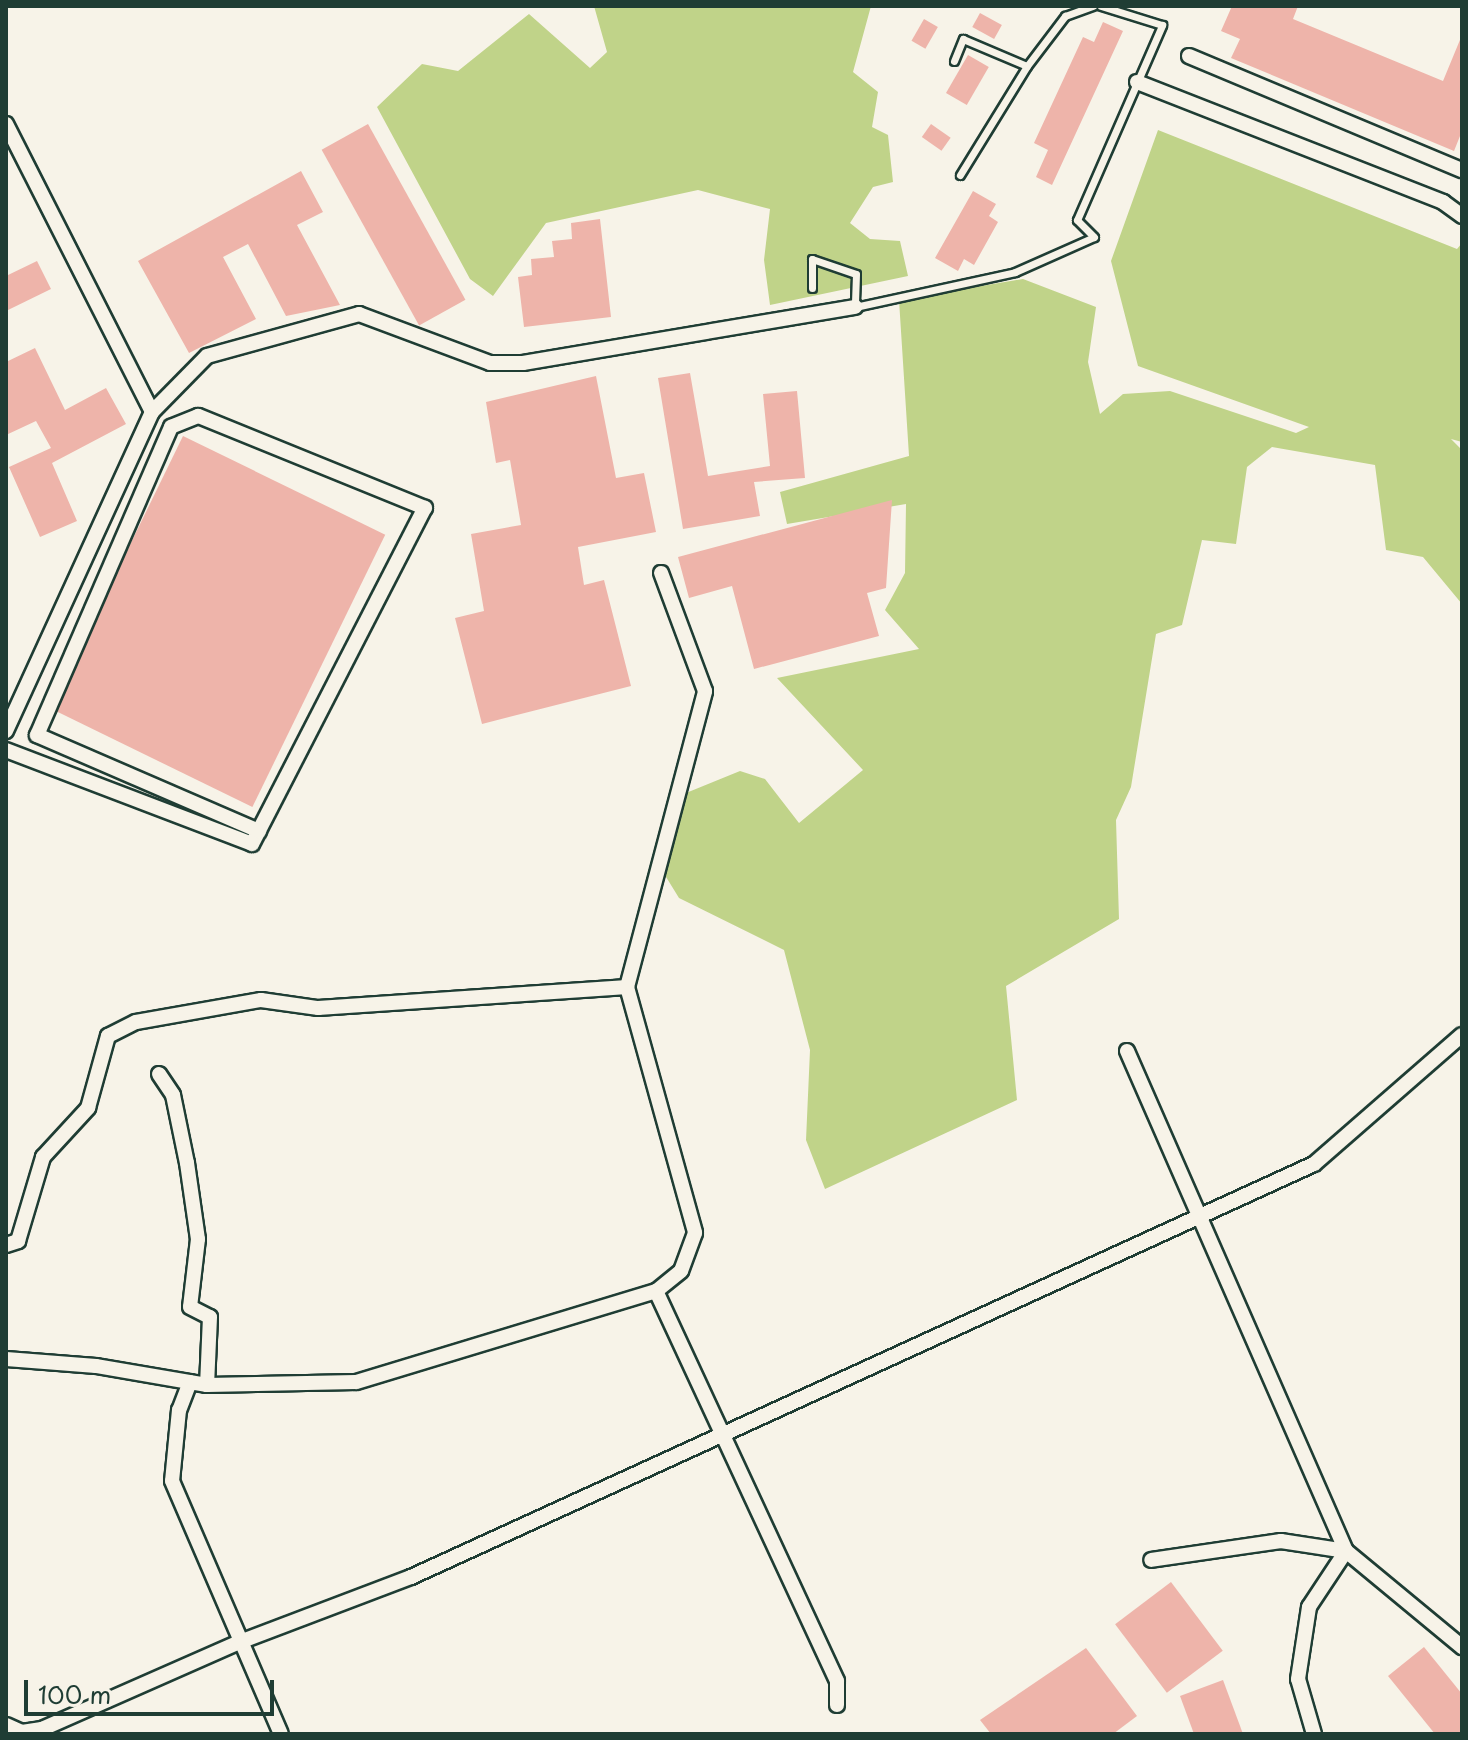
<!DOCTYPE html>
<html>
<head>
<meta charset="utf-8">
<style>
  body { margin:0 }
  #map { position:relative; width:1468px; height:1740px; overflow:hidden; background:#f7f3e8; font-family:"Playpen Sans",sans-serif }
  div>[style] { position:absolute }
  .green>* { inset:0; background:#c0d389 }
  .building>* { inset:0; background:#eeb4aa; transform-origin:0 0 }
  .roads { filter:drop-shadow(2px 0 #1f3d34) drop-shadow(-2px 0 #1f3d34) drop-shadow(0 2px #1f3d34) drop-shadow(0 -2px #1f3d34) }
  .service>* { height:7px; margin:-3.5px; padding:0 3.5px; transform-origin:3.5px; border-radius:3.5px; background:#f7f3e8 }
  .minor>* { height:14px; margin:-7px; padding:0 7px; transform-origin:7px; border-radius:7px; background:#f7f3e8 }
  span { translate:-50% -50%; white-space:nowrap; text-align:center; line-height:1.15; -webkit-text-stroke:8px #f7f3e8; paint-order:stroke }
  .frame { position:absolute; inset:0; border:8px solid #1f3d34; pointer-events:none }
  .scale { position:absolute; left:24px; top:1680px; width:250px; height:36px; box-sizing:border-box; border:4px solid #1f3d34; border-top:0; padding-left:10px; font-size:24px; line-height:28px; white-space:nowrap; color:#1f3d34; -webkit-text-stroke:6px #f7f3e8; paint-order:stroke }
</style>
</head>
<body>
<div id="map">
  <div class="green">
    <div style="clip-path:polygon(594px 6px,871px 6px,853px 72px,878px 92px,872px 127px,888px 135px,893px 182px,873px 187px,850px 223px,870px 239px,900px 241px,908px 276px,770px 305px,764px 260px,770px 209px,698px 190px,546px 223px,493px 296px,470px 279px,377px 107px,422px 64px,458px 71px,529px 14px,590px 68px,607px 52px)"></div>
    <div style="clip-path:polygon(1158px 130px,1457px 249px,1462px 243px,1462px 442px,1451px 439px,1462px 450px,1462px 604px,1423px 557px,1386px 550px,1375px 465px,1272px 447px,1247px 467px,1236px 544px,1202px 540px,1182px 625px,1156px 634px,1131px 787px,1116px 820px,1119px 919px,1006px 986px,1017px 1100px,825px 1189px,806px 1140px,810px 1050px,784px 950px,679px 898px,663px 872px,686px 793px,740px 771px,765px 779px,799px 823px,863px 770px,777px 678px,919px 649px,885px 610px,905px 573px,906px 504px,787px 524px,780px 492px,909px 456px,899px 300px,1023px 279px,1096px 307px,1088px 362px,1100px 414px,1123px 394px,1170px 391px,1296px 433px,1309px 427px,1138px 366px,1111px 261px)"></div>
  </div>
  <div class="building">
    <div style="clip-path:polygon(1232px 6px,1298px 6px,1293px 19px,1443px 81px,1462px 35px,1462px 131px,1454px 151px,1231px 58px,1240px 39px,1221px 31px)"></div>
    <div style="left:980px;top:13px;width:25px;height:16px;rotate:29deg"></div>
    <div style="left:924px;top:19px;width:16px;height:25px;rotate:30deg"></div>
    <div style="clip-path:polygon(1103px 22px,1123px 31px,1052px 185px,1036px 177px,1048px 150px,1034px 143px,1083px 37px,1094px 42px)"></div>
    <div style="left:968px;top:55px;width:24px;height:44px;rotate:30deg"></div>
    <div style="left:368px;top:124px;width:201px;height:53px;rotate:61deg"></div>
    <div style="left:931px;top:124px;width:24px;height:16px;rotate:35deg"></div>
    <div style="clip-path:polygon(301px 171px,323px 212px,297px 225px,340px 305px,286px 316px,248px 244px,223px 257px,256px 319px,189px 353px,138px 261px)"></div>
    <div style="clip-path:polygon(973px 191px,996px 204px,989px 216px,998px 222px,974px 265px,964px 259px,958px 271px,935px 258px)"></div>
    <div style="clip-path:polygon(600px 219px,611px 317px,524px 327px,518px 277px,532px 275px,531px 259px,554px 257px,552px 241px,572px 239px,571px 223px)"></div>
    <div style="clip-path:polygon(37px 261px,51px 289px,6px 311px,6px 276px)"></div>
    <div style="clip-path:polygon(35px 348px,65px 410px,106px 388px,126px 424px,52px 463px,77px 521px,40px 537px,9px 467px,51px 448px,36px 421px,6px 435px,6px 362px)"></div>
    <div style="clip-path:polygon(690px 373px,708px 476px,770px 466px,763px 394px,797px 391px,805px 478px,754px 482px,760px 516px,683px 529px,658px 378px)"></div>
    <div style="clip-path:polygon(596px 376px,616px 478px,644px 473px,656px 532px,578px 547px,584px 585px,604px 580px,631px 686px,482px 724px,455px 618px,484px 611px,471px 534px,521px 525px,510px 460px,496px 463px,486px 402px)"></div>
    <div style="left:183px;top:436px;width:225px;height:303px;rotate:26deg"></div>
    <div style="clip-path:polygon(892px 500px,886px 588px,867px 593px,879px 636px,754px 669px,732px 586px,689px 598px,678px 557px)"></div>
    <div style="left:1171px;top:1582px;width:86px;height:70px;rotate:53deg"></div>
    <div style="clip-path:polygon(1424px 1647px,1462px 1694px,1462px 1734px,1435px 1734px,1388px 1676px)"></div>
    <div style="clip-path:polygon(1086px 1648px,1137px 1716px,1113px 1734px,991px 1734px,980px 1720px)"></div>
    <div style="clip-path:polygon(1223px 1680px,1243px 1734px,1194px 1734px,1180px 1696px)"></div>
  </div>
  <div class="roads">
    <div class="service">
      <div style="left:954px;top:61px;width:24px;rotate:-68deg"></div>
      <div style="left:963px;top:39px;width:69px;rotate:22.9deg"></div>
      <div style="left:1027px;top:66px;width:128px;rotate:121.6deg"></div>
      <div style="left:1027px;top:66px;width:63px;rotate:-52.8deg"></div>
      <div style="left:1065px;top:16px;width:30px;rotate:-20deg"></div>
      <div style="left:812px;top:288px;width:29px;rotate:-90deg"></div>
      <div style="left:812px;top:259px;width:46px;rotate:18.8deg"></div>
      <div style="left:856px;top:274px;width:33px;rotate:92deg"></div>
      <div style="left:855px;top:307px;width:164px;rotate:-12.3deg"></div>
      <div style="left:1015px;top:272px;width:86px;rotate:-23.9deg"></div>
      <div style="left:1094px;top:237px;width:24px;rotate:-135deg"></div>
      <div style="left:1077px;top:220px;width:213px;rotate:-66.4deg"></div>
      <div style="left:1162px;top:25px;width:64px;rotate:-162.7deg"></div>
    </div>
    <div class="minor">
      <div style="left:1189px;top:56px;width:296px;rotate:22.7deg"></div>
      <div style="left:1137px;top:82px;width:329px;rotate:21.4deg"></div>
      <div style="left:1443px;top:202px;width:24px;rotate:36deg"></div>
      <div style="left:6px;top:124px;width:323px;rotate:63.1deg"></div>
      <div style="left:152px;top:412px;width:351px;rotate:114.6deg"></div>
      <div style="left:152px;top:412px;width:78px;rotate:-45.5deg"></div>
      <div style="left:207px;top:356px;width:158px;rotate:-15.4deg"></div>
      <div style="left:359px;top:314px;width:140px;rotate:20.5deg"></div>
      <div style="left:490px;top:363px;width:33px"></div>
      <div style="left:523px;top:363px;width:337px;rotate:-9.6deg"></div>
      <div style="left:6px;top:750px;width:263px;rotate:20.9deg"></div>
      <div style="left:252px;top:844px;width:378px;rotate:-62.8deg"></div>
      <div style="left:425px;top:508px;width:245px;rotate:-157.9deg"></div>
      <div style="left:198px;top:416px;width:29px;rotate:158deg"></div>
      <div style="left:171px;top:427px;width:336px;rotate:113.5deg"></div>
      <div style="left:37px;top:735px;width:242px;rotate:23.4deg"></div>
      <div style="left:627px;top:987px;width:306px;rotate:-75.2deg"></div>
      <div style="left:705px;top:691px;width:126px;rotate:-110.4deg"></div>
      <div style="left:1127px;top:1051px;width:546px;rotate:66.35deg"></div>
      <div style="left:1346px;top:1551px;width:66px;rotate:-171.3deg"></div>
      <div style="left:1281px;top:1541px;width:131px;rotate:171.7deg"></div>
      <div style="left:159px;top:1074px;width:25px;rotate:56deg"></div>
      <div style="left:173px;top:1095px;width:69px;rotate:78.4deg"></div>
      <div style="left:187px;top:1163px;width:77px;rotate:81.8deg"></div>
      <div style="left:198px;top:1239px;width:68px;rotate:96.7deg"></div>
      <div style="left:190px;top:1307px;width:22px;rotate:27deg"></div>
      <div style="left:210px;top:1317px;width:68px;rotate:92.5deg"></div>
      <div style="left:6px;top:1245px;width:13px;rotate:-18deg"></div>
      <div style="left:18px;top:1241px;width:88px;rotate:-73.4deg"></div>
      <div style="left:43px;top:1157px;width:67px;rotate:-47.4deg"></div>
      <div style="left:88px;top:1108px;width:75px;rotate:-74.5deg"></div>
      <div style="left:108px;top:1036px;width:31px;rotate:-27deg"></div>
      <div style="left:136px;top:1022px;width:127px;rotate:-10deg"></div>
      <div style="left:261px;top:1000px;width:58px;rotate:8deg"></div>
      <div style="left:318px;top:1008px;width:310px;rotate:-3.9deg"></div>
      <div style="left:627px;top:987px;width:255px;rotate:74.5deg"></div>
      <div style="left:695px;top:1233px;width:40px;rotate:110.2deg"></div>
      <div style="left:681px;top:1271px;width:32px;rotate:141deg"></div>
      <div style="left:656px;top:1291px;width:313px;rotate:163.1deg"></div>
      <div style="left:356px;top:1382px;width:149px;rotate:178.8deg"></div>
      <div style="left:207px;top:1385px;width:113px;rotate:-170.3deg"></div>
      <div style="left:96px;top:1366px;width:90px;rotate:-175.6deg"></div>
      <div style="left:656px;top:1291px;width:430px;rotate:65.1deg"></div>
      <div style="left:837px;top:1681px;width:24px;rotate:90deg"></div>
      <div style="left:190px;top:1382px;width:30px;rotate:111deg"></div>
      <div style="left:179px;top:1410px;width:71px;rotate:95.6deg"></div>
      <div style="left:172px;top:1481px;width:275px;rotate:66.7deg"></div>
      <div style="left:6px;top:1725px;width:17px;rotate:24deg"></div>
      <div style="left:22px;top:1732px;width:20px;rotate:-9deg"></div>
      <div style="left:42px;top:1729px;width:213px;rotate:-23.8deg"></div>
      <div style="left:237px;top:1643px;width:186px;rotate:-20.8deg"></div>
      <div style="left:411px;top:1577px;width:993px;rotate:-24.58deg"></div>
      <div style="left:1314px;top:1164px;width:196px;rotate:-41.1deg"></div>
      <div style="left:1314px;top:1734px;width:57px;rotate:-106.2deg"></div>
      <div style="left:1298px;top:1679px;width:73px;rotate:-81.3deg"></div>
      <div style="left:1309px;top:1607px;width:67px;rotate:-56.5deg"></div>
      <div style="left:1346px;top:1551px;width:151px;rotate:39.6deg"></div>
    </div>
  </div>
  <div class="frame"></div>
  <div class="scale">100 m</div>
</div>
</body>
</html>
